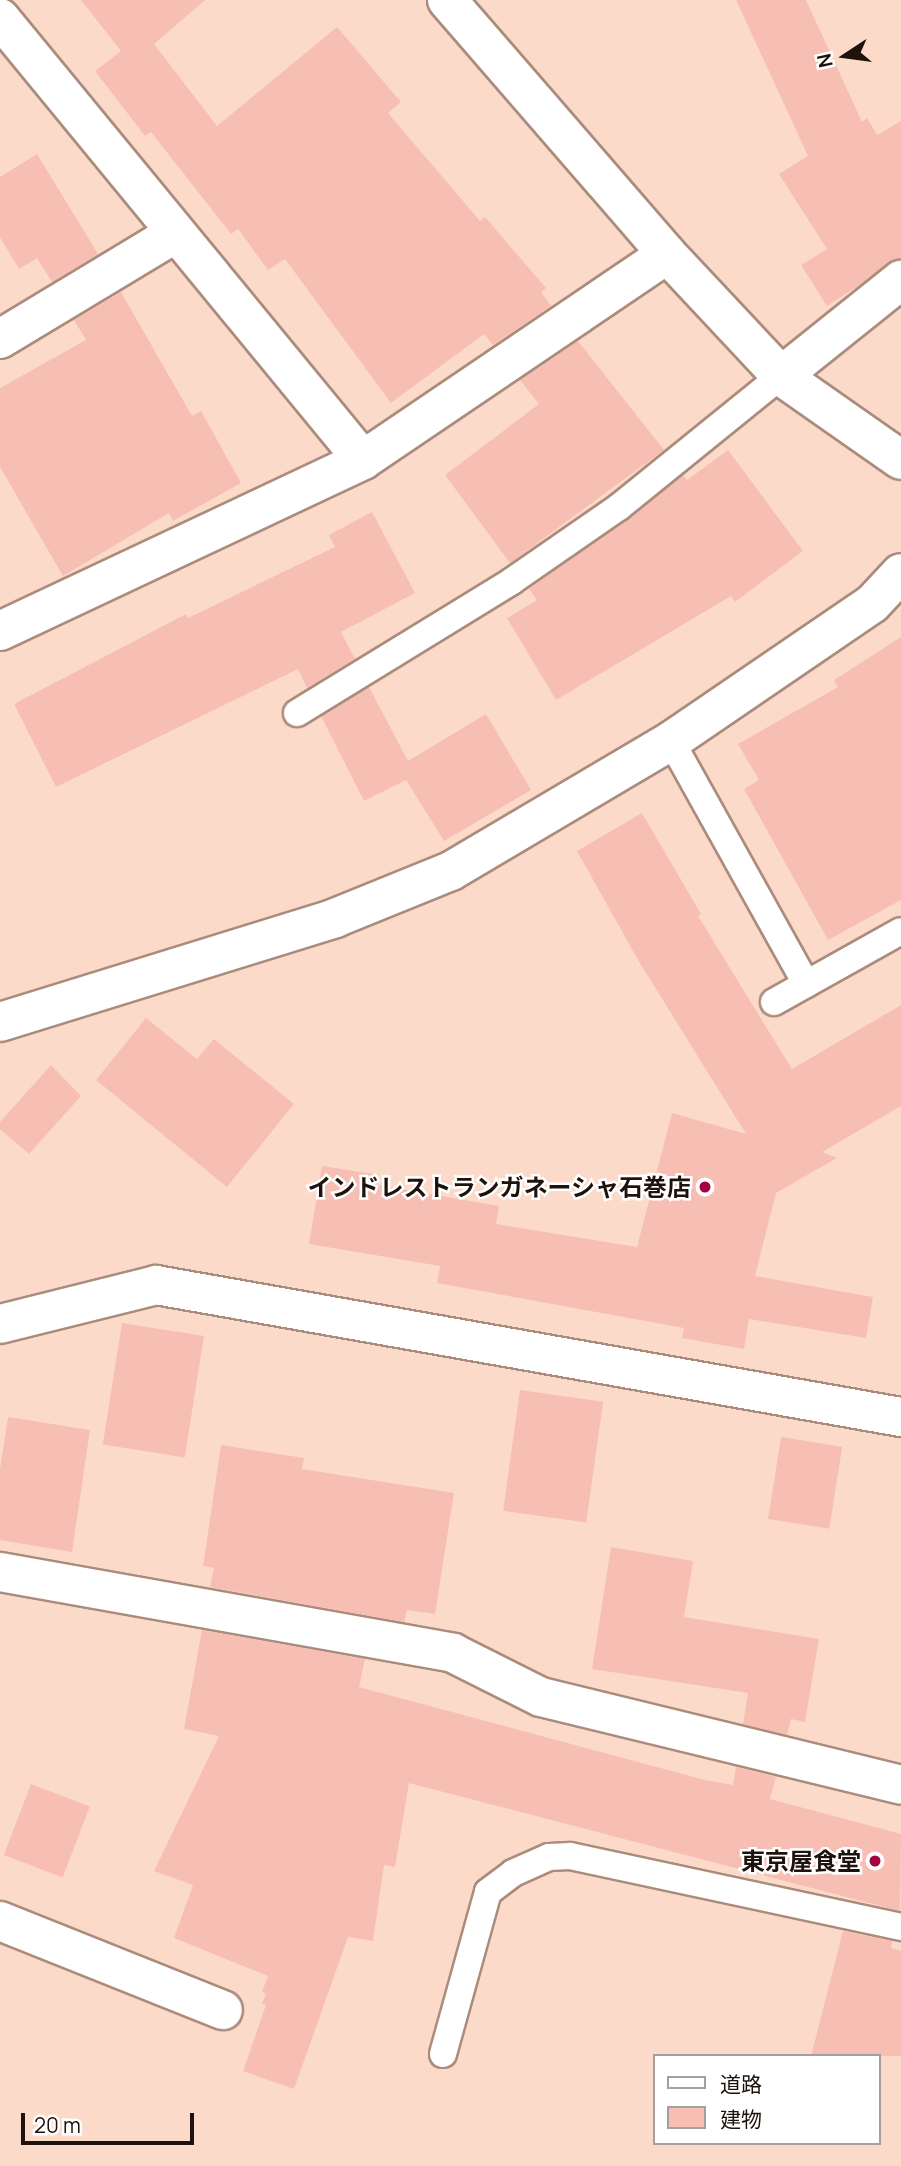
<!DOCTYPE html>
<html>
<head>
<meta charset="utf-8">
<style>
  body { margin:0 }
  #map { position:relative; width:901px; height:2166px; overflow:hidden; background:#fcdac9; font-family:Manrope,"Noto Sans JP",sans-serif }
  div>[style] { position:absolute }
  .building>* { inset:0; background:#f7bfb4; transform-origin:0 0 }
  .roads { filter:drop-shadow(2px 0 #ab8c7c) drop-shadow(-2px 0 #ab8c7c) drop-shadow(0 2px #ab8c7c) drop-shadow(0 -2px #ab8c7c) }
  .service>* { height:26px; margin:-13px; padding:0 13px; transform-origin:13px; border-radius:13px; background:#fff }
  .minor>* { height:38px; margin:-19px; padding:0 19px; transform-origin:19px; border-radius:19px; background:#fff }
  .tertiary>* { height:38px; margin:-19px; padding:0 19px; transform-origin:19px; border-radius:19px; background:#fff }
  .dots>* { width:19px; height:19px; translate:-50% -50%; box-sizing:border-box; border:4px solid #fff; border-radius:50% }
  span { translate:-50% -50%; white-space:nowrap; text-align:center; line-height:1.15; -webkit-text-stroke:5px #fff; paint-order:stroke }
  .poi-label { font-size:24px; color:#1e120c; font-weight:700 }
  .right { translate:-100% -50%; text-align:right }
  .legend { position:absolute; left:653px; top:2054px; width:228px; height:91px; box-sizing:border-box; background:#fff; border:2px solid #a5a09e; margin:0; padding:9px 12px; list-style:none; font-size:21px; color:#1e120c }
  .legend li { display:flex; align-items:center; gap:14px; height:35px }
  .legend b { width:35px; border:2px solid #a5a09e }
  .north { position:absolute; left:810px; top:21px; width:70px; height:70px; -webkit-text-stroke:5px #fff; paint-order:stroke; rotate:257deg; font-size:19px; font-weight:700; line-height:28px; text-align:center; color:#1e120c }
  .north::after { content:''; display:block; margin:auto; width:24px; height:32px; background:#1e120c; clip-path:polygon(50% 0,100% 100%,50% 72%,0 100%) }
  .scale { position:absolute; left:21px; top:2113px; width:173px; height:32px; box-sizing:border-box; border:4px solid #1e120c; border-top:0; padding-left:9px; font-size:21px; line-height:24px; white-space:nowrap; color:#1e120c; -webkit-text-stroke:5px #fff; paint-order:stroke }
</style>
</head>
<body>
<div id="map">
  <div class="building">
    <div style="clip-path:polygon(81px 0,205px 0,154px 44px,217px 126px,337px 27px,401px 102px,388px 113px,480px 221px,485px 217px,546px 288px,541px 292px,551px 306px,493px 345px,484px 334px,391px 403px,285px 259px,268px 270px,238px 229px,231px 234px,151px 132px,145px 136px,95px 71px,121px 51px)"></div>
    <div style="clip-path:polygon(736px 0,806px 0,862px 122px,867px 118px,877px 135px,901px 121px,901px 258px,827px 306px,801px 265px,827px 249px,779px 174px,808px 156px)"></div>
    <div style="clip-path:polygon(37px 154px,98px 254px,52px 282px,37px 258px,19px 269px,0 237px,0 177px)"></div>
    <div style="clip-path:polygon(121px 292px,192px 416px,201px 411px,241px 483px,173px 521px,169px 513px,63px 576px,0 467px,0 388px,86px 340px,74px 320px)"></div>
    <div style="clip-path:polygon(578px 341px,664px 450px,510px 563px,445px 475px,539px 404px,520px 380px)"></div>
    <div style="clip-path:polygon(728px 450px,803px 551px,735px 602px,731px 596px,556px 700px,507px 618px,537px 600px,529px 589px,683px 475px,687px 480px)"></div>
    <div style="clip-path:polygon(372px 512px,415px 593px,341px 632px,355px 659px,307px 688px,298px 669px,56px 787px,14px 704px,186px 614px,188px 618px,335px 547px,329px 535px)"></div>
    <div style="clip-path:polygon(901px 637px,901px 900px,828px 940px,744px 789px,759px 780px,738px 744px,838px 687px,834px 680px)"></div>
    <div style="clip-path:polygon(369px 687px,408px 761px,486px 714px,531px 790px,444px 841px,406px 780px,364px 801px,321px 716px)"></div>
    <div style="clip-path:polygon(642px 813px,701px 914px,698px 916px,792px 1069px,901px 1005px,901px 1106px,822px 1152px,837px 1158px,776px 1193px,755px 1276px,873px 1297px,866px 1338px,749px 1319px,744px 1349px,682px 1338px,684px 1328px,437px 1283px,440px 1266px,309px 1244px,322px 1166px,374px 1174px,373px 1184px,499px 1206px,496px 1224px,637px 1247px,672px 1113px,746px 1134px,638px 960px,577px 851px)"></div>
    <div style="clip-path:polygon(146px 1018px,197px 1059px,214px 1039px,294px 1104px,227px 1187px,96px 1080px)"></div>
    <div style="clip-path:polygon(51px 1065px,81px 1096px,29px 1154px,0 1129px,0 1122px)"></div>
    <div style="left:122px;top:1323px;width:83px;height:123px;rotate:9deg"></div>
    <div style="left:520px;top:1390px;width:84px;height:122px;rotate:8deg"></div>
    <div style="clip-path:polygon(8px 1417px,90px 1430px,72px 1552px,0 1540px,0 1469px)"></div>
    <div style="left:781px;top:1437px;width:62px;height:83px;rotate:9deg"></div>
    <div style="clip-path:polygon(221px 1445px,304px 1458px,302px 1469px,454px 1493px,435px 1614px,407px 1610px,404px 1622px,210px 1587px,214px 1568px,203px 1566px)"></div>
    <div style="clip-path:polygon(611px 1547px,693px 1561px,684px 1617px,819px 1639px,805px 1722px,791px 1719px,787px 1735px,743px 1724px,748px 1693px,592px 1669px)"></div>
    <div style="clip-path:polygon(202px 1630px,365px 1659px,359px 1687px,705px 1780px,733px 1785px,736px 1767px,776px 1777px,770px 1799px,901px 1834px,900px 1911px,409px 1783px,395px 1867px,384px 1865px,373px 1941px,348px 1937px,294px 2089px,243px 2071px,266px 2005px,262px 2004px,266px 1994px,262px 1992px,268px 1976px,174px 1938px,193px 1885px,154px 1871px,219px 1736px,184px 1729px)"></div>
    <div style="left:31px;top:1784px;width:63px;height:76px;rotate:21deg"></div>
    <div style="clip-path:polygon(843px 1931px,892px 1941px,891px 1948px,901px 1951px,901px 2056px,811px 2056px)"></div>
  </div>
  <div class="roads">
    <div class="service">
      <div style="left:297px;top:713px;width:252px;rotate:-31.5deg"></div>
      <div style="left:512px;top:581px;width:130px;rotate:-34.7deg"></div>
      <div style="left:619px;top:507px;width:208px;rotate:-39deg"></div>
      <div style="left:671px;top:741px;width:278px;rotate:60.9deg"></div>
      <div style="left:774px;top:1002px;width:145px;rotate:-29.2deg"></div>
      <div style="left:443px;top:2054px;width:168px;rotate:-74.5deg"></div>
      <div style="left:488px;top:1892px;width:31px;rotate:-37deg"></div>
      <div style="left:513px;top:1873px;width:39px;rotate:-24deg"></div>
      <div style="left:549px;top:1857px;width:21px;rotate:-3deg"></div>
      <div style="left:570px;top:1856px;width:339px;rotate:12.1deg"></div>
    </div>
    <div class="minor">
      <div style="left:0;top:18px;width:572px;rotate:50.6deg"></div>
      <div style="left:0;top:339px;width:205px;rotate:-31.1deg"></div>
      <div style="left:781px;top:376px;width:154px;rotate:-38.7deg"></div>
      <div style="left:0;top:631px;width:401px;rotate:-25.2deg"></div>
      <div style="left:363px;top:460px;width:367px;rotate:-34.1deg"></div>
      <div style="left:0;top:1022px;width:351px;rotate:-17.2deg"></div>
      <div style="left:335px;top:918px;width:125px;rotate:-22.1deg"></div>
      <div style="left:451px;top:871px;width:256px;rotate:-30.6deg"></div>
      <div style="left:671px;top:741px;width:243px;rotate:-34.3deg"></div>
      <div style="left:872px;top:604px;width:42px;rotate:-46.9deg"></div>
      <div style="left:0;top:1324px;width:161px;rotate:-14deg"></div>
      <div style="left:156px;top:1285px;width:757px;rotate:10.05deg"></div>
      <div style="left:0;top:1572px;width:460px;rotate:10.1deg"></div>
      <div style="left:453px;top:1653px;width:98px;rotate:26.6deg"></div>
      <div style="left:541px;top:1697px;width:371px;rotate:13.7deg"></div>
      <div style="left:0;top:1921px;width:240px;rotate:21.8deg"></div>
    </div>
    <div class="tertiary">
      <div style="left:447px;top:0;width:336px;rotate:49.1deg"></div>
      <div style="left:667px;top:254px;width:167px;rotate:46.9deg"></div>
      <div style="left:781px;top:376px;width:146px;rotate:35deg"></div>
    </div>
  </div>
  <div class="dots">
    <div style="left:705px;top:1187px;background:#a10341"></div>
    <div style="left:875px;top:1861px;background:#a10341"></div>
  </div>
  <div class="poi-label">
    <span class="right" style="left:691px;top:1187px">インドレストランガネーシャ石巻店</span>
    <span class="right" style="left:861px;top:1861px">東京屋食堂</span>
  </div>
  <ul class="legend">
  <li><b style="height:9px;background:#fff"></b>道路</li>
  <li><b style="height:19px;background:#f7bfb4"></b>建物</li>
  </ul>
  <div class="north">N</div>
  <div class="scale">20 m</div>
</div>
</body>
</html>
